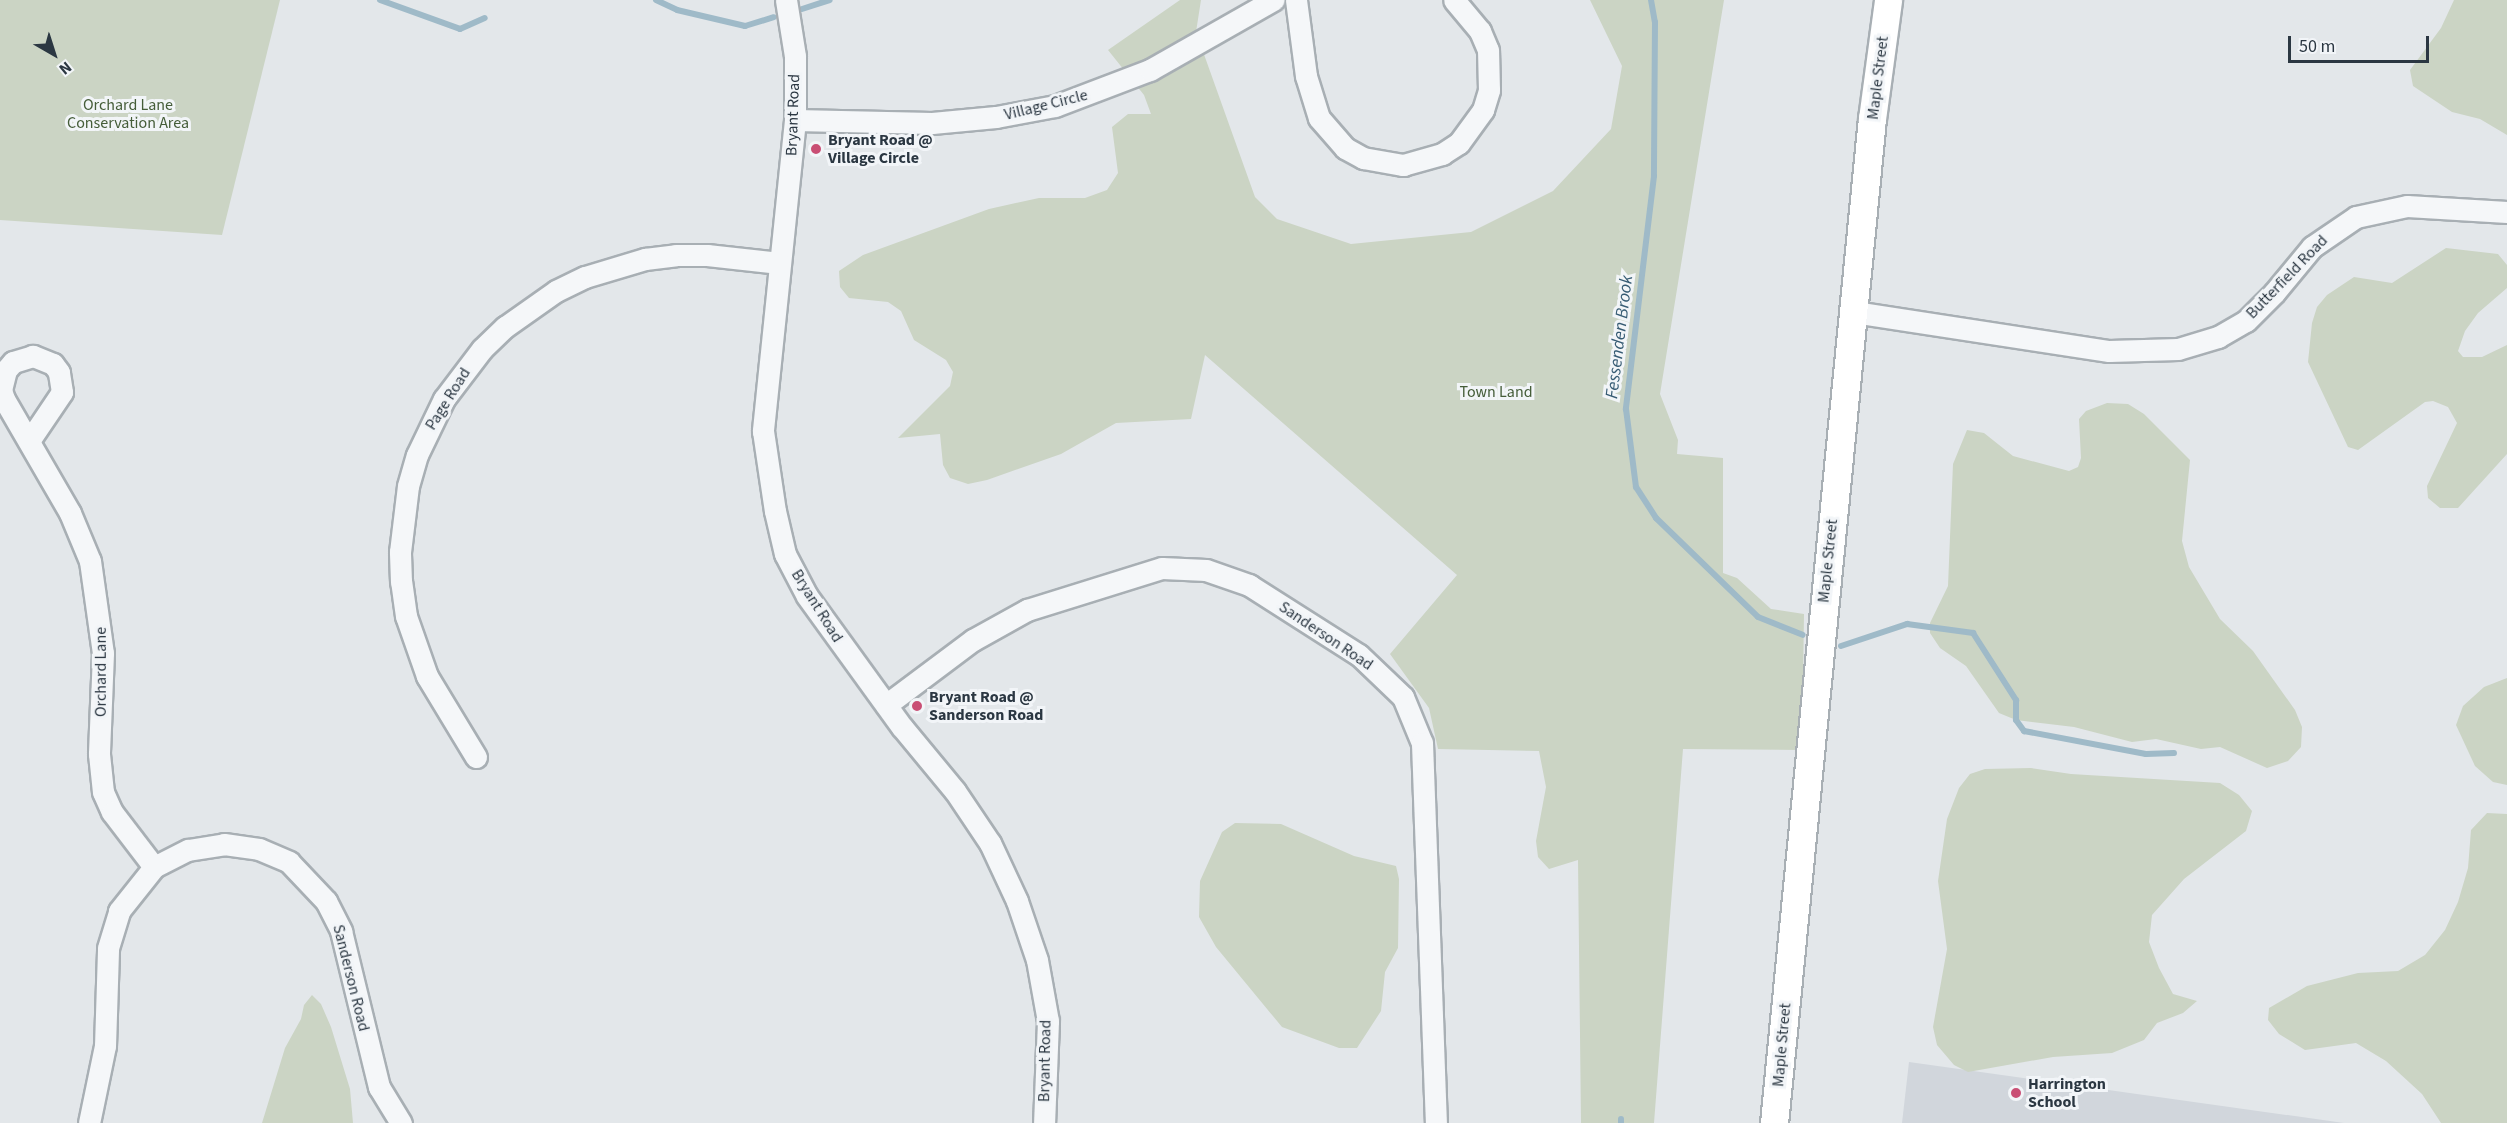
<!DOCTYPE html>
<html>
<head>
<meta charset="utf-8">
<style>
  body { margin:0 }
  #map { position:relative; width:2507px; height:1123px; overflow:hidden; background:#e3e7ea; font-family:"Source Sans 3",sans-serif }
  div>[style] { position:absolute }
  .built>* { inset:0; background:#d1d6dc }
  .green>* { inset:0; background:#cbd4c4 }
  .stream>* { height:6px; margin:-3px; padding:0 3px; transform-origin:3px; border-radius:3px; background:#9fbac8 }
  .roads { filter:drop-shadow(2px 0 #a8afb4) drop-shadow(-2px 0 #a8afb4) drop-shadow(0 2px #a8afb4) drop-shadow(0 -2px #a8afb4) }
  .minor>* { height:21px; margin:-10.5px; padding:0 10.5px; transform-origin:10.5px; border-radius:10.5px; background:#f5f7f9 }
  .major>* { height:27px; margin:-13.5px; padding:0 13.5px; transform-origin:13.5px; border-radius:13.5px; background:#fff }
  .dots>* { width:16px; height:16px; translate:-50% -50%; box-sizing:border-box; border:3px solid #f2f5f8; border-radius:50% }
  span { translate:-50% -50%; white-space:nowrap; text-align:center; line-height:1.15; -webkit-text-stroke:6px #f2f5f8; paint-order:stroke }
  .street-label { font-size:16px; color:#2b3742 }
  .park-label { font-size:16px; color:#455d39 }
  .poi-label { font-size:16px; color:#2b3742; font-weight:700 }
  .left { translate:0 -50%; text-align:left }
  .water-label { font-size:18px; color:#375c74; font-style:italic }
  .north { position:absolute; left:24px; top:24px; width:60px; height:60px; -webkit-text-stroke:4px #f2f5f8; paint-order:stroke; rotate:141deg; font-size:16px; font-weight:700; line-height:24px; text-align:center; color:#2b3742 }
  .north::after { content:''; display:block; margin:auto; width:21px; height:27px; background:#2b3742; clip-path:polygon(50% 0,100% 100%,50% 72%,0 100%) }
  .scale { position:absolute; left:2288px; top:36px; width:141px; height:27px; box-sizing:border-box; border:3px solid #2b3742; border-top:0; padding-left:8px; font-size:18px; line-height:21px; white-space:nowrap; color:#2b3742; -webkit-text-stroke:4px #f2f5f8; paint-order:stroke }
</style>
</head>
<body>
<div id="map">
  <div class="built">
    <div style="clip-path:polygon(1909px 1062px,2344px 1123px,1902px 1123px)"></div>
  </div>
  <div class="green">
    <div style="clip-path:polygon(0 0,280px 0,222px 235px,0 220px)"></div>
    <div style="clip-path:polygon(1180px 0,1201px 0,1196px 32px,1255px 197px,1277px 219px,1351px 244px,1471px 232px,1553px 191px,1611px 129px,1622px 66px,1590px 0,1724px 0,1660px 394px,1678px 440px,1677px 454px,1723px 458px,1723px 573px,1737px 578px,1771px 609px,1804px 614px,1802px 750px,1683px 749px,1654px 1123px,1581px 1123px,1578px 860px,1549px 869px,1538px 857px,1536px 841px,1546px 787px,1539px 751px,1438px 749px,1429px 708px,1390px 654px,1457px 575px,1205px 355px,1191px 419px,1116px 423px,1061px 454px,987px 480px,968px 484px,950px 478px,943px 465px,940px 434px,898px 438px,950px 386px,953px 372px,946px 360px,914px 340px,901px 311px,888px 302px,849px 298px,840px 287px,839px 271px,863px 255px,989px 209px,1039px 198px,1085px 198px,1107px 190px,1118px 173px,1112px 127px,1128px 114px,1151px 114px,1144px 95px,1108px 50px)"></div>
    <div style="clip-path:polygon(2454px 0,2507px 0,2507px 135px,2480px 119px,2452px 112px,2413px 86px,2410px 70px,2441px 28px)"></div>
    <div style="clip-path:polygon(2446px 248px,2498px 254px,2507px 265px,2507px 288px,2478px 313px,2465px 331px,2458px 351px,2463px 357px,2482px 357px,2507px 345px,2507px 454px,2458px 508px,2440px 508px,2428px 498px,2427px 486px,2457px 423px,2448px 407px,2433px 401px,2425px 402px,2358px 450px,2348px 447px,2308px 362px,2312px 323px,2317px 307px,2327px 295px,2354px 277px,2392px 283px)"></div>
    <div style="clip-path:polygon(2107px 403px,2128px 404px,2144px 414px,2190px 460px,2182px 541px,2189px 567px,2220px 619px,2253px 651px,2295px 710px,2302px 727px,2301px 747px,2288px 761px,2267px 768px,2220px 747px,2201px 749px,2156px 739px,2132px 742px,2074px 727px,2016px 720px,1999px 713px,1966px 666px,1940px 648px,1930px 633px,1930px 623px,1948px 586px,1953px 464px,1967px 430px,1984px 433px,2013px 456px,2069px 471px,2078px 467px,2081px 458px,2079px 419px,2086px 411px)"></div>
    <div style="clip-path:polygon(2507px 678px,2507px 785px,2493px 782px,2475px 766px,2456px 725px,2463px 706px,2484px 687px)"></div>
    <div style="clip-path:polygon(2031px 768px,2071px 774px,2220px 783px,2239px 795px,2252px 811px,2246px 831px,2184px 879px,2152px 915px,2149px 942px,2159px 968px,2173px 994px,2197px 1001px,2183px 1013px,2157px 1023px,2144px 1040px,2112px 1053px,2053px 1057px,1968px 1072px,1954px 1065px,1937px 1045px,1933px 1027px,1947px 949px,1938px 881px,1947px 819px,1959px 788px,1970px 774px,1985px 769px)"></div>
    <div style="clip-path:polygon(2487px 813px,2507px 814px,2507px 1123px,2441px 1123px,2422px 1094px,2386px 1061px,2356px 1043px,2305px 1050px,2279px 1034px,2268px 1020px,2269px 1008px,2307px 986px,2358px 973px,2398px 971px,2425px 955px,2445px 930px,2458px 902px,2468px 868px,2471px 830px)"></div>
    <div style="clip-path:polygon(1235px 823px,1281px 824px,1354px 856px,1396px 866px,1399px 879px,1398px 948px,1385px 972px,1381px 1011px,1357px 1048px,1339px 1048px,1282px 1027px,1216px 947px,1199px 917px,1200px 881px,1222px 832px)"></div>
    <div style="clip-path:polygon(312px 995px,321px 1004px,331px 1027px,350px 1089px,353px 1123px,262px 1123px,285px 1048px,301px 1019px,304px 1005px)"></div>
  </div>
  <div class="stream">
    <div style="left:380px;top:0;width:85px;rotate:19.9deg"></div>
    <div style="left:460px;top:29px;width:27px;rotate:-24deg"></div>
    <div style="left:656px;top:0;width:23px;rotate:25deg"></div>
    <div style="left:677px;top:10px;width:70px;rotate:13.2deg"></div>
    <div style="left:745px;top:26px;width:30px;rotate:-17deg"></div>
    <div style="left:1651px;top:0;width:22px;rotate:80deg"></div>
    <div style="left:1655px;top:22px;width:154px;rotate:90.4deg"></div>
    <div style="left:1654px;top:176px;width:235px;rotate:96.9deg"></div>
    <div style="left:1626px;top:409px;width:79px;rotate:82.7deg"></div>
    <div style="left:1636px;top:487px;width:37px;rotate:57deg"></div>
    <div style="left:1656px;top:518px;width:142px;rotate:44.1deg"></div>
    <div style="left:1758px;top:617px;width:48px;rotate:21.8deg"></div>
    <div style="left:802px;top:9px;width:29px;rotate:-18deg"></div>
    <div style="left:1841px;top:646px;width:70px;rotate:-18.4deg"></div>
    <div style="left:1907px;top:624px;width:67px;rotate:7.8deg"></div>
    <div style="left:1973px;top:633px;width:80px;rotate:57.3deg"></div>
    <div style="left:2016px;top:700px;width:20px;rotate:90deg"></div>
    <div style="left:2016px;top:720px;width:14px;rotate:54deg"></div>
    <div style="left:2024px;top:731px;width:124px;rotate:10.7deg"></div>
    <div style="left:2146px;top:754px;width:28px;rotate:-2deg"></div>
    <div style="left:1621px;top:1123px;width:4px;rotate:-90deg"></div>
  </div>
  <div class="roads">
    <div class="minor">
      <div style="left:786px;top:0;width:57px;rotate:80.9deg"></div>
      <div style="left:795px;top:56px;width:64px;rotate:90deg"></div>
      <div style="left:795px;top:120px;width:313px;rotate:95.9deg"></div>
      <div style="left:763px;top:431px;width:81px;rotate:81.5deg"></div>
      <div style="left:775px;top:511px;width:44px;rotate:76.9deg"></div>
      <div style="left:785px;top:554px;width:47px;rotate:62.4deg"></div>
      <div style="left:807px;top:596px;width:162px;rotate:54.1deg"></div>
      <div style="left:902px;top:727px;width:83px;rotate:50.4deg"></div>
      <div style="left:955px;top:791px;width:63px;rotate:56.1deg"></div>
      <div style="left:990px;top:843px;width:64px;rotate:65deg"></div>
      <div style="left:1017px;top:901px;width:62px;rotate:71.3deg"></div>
      <div style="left:1037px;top:960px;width:62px;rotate:79.8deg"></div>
      <div style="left:1048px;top:1021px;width:102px;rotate:92.2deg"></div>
      <div style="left:1296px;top:0;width:77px;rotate:82.5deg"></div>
      <div style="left:1306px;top:76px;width:44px;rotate:72.8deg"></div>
      <div style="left:1319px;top:118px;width:40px;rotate:49deg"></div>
      <div style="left:1345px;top:148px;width:21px;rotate:29deg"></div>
      <div style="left:1363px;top:158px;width:41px;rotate:9.9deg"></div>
      <div style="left:1403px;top:165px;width:41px;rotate:-15.8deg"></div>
      <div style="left:1442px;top:154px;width:20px;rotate:-33deg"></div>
      <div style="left:1459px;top:143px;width:41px;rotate:-54deg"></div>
      <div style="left:1483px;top:110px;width:21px;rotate:-73deg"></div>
      <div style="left:1489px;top:90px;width:40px;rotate:-91.4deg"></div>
      <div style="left:1488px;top:50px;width:21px;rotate:-113deg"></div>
      <div style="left:1480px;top:31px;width:40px;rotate:-130deg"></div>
      <div style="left:795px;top:120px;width:137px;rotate:1.3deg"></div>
      <div style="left:932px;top:123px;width:64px;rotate:-5.4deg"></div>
      <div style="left:996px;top:117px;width:60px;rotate:-10.6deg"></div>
      <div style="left:1055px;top:106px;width:102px;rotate:-20.8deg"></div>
      <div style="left:1150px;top:70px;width:142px;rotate:-29.6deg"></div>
      <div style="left:1854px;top:312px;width:258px;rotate:8.7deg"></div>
      <div style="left:2109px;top:351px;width:69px;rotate:-1.7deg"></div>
      <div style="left:2178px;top:349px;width:42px;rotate:-16.7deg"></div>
      <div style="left:2218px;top:337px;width:32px;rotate:-30deg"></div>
      <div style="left:2246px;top:321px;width:40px;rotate:-45deg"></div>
      <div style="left:2274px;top:293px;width:60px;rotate:-50.4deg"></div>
      <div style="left:2312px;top:247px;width:53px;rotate:-34.3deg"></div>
      <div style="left:2356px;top:217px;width:52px;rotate:-12.2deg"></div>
      <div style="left:2407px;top:206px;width:100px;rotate:3.4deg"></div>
      <div style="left:29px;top:441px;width:59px;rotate:-56deg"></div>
      <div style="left:62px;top:392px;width:20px;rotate:-99deg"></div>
      <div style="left:59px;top:372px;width:10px;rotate:-127deg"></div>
      <div style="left:53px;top:364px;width:22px;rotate:-158deg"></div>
      <div style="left:33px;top:356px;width:21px;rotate:163deg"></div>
      <div style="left:13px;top:362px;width:11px;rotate:131deg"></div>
      <div style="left:6px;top:370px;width:21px;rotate:104deg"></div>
      <div style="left:1px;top:390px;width:9px;rotate:72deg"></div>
      <div style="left:4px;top:399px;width:132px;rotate:59.9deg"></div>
      <div style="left:70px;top:513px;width:52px;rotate:67.4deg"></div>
      <div style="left:90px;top:561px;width:93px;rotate:82deg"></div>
      <div style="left:103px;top:653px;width:101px;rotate:92.3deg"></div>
      <div style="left:99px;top:754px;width:38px;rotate:84deg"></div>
      <div style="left:103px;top:792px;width:22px;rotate:66deg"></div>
      <div style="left:112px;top:812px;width:69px;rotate:52.6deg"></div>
      <div style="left:886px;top:705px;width:109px;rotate:-36.8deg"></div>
      <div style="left:973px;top:640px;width:62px;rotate:-29.1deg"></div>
      <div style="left:1027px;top:610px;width:141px;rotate:-17.3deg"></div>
      <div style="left:1162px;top:568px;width:44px;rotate:2.6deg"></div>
      <div style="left:1206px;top:570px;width:46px;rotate:19.2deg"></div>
      <div style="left:1249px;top:585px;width:130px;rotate:32.5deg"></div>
      <div style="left:1359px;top:655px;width:61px;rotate:43.7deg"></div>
      <div style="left:1403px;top:697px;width:50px;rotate:67.6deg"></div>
      <div style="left:1422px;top:743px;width:380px;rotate:87.9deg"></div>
      <div style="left:476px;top:757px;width:95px;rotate:-121.2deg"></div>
      <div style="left:427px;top:676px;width:64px;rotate:-109.3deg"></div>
      <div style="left:406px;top:616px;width:34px;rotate:-98deg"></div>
      <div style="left:401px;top:582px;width:30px;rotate:-92deg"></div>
      <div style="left:400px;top:552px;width:66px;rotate:-83.1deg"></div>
      <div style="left:408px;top:486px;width:32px;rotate:-74deg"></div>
      <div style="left:417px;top:455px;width:62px;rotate:-64.3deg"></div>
      <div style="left:444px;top:399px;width:63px;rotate:-52.8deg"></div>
      <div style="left:482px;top:349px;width:32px;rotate:-44deg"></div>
      <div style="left:505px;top:327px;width:62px;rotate:-35.2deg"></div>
      <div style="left:556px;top:291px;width:32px;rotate:-26deg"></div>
      <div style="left:585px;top:277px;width:63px;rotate:-16.7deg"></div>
      <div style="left:645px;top:259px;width:31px;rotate:-7deg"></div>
      <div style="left:676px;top:255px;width:31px"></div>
      <div style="left:707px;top:255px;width:73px;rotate:6.3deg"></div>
      <div style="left:89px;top:1123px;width:79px;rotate:-78.3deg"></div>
      <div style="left:105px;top:1046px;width:98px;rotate:-88.2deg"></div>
      <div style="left:108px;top:948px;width:39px;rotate:-73deg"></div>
      <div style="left:119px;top:911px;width:56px;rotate:-51.5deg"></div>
      <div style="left:154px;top:867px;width:38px;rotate:-27deg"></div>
      <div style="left:188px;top:850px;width:36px;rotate:-9deg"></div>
      <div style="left:224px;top:844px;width:35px;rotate:8deg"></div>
      <div style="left:259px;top:849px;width:33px;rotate:23deg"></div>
      <div style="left:289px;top:862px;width:54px;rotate:46.5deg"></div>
      <div style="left:326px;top:901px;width:34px;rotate:63deg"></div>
      <div style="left:341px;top:931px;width:161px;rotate:76.3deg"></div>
      <div style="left:379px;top:1087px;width:42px;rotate:58.6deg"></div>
    </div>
    <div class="major">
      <div style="left:1774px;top:1123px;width:1009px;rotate:-84.43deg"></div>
      <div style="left:1872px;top:119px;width:120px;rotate:-82.3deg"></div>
    </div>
  </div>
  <div class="dots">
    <div style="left:816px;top:149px;background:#c94e74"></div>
    <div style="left:917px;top:706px;background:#c94e74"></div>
    <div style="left:2016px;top:1093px;background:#c94e74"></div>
  </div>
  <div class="street-label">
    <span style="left:1878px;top:78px;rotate:-83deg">Maple Street</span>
    <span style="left:1046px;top:105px;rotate:-14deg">Village Circle</span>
    <span style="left:793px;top:115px;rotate:-88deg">Bryant Road</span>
    <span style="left:2287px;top:277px;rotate:-46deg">Butterfield Road</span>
    <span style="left:448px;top:399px;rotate:-58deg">Page Road</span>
    <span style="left:1828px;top:561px;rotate:-84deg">Maple Street</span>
    <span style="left:817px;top:606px;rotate:58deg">Bryant Road</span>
    <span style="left:1326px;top:636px;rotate:34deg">Sanderson Road</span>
    <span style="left:101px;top:672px;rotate:-90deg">Orchard Lane</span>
    <span style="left:351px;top:978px;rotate:76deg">Sanderson Road</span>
    <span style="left:1782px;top:1045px;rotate:-85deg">Maple Street</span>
    <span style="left:1045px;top:1061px;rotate:-89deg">Bryant Road</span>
  </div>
  <div class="park-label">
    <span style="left:128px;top:114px">Orchard Lane<br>Conservation Area</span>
    <span style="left:1496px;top:392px">Town Land</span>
  </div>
  <div class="poi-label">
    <span class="left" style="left:828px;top:149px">Bryant Road @<br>Village Circle</span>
    <span class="left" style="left:929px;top:706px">Bryant Road @<br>Sanderson Road</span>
    <span class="left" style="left:2028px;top:1093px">Harrington<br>School</span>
  </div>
  <div class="water-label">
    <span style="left:1620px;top:337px;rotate:-83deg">Fessenden Brook</span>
  </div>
  <div class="north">N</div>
  <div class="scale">50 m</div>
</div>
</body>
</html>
